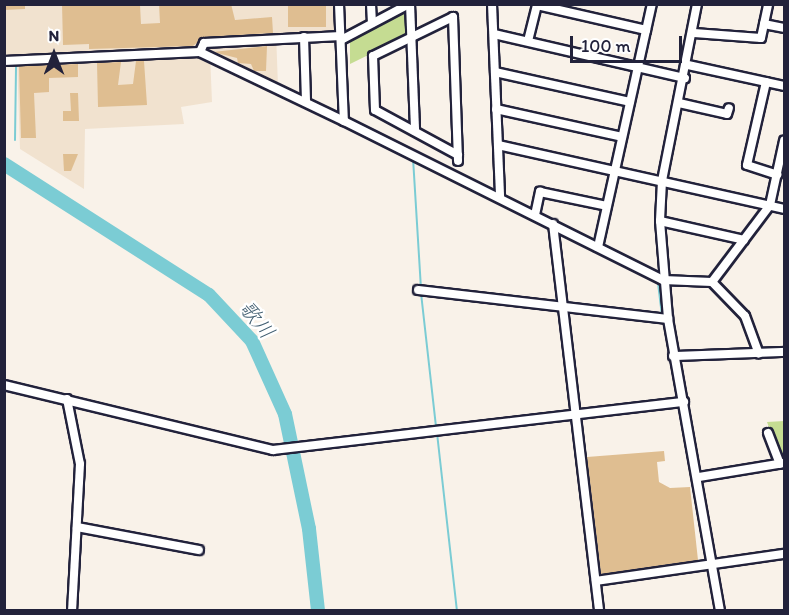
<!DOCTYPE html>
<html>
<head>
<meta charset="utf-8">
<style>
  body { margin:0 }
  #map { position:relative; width:789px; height:615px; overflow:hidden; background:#f9f2e9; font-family:Itim,"Klee One",sans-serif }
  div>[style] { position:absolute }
  .built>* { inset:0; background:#f1e2cf }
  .green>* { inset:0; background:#c5dc92 }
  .stream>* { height:2px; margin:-1px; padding:0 1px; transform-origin:1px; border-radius:1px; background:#7bccd4 }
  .river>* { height:14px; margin:-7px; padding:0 7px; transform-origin:7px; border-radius:7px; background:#7bccd4 }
  .building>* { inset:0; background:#dfbe91; transform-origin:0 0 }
  .roads { filter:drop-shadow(2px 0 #22223b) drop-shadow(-2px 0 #22223b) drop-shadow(0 2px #22223b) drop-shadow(0 -2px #22223b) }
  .minor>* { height:8px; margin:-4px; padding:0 4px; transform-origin:4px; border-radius:4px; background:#fff }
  span { translate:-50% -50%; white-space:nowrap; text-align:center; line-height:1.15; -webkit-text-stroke:5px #fff; paint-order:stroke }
  .water-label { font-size:21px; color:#415e71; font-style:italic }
  .frame { position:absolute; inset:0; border:6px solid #22223b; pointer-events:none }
  .north { position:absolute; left:24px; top:24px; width:60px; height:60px; -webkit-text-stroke:4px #fff; paint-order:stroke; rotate:0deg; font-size:16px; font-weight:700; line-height:24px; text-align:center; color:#22223b }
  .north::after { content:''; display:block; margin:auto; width:21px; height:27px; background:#22223b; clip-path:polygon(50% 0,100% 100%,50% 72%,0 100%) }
  .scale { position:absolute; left:570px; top:36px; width:112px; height:27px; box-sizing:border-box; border:3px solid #22223b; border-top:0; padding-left:8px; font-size:18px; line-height:21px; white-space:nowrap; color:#22223b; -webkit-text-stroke:4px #fff; paint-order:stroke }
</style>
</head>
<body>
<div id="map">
  <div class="built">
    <div style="clip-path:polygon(4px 5px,335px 5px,337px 32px,276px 33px,278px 86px,210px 54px,212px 102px,181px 107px,184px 124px,85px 129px,84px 189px,20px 149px,17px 57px,5px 57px)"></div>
  </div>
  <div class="green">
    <div style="clip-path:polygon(407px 9px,409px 35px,350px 64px,350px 39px)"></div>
    <div style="clip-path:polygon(784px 421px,784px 461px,782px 461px,767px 422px)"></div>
  </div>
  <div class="stream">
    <div style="left:15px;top:140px;width:74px;rotate:-89.2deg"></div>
    <div style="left:413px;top:158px;width:129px;rotate:86.5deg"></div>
    <div style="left:555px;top:231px;width:115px;rotate:26.8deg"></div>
    <div style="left:658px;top:283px;width:31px;rotate:83deg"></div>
    <div style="left:421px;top:293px;width:135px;rotate:83.6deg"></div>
    <div style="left:437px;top:433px;width:178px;rotate:83.6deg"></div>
  </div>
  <div class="river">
    <div style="left:4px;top:164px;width:243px;rotate:32.6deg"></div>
    <div style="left:209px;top:295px;width:63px;rotate:46.9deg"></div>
    <div style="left:252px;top:341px;width:80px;rotate:65.7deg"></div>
    <div style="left:285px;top:414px;width:117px;rotate:78.2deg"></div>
    <div style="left:309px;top:529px;width:81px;rotate:83.7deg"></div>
  </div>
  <div class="building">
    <div style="clip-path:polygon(4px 4px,25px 4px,25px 9px,4px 10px)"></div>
    <div style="clip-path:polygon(62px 4px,140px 5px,141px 24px,160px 23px,159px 4px,231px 4px,235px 20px,272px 17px,273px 33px,204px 37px,193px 46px,89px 49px,89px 44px,63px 45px)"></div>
    <div style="left:288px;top:4px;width:38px;height:23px"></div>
    <div style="clip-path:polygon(267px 46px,266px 71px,254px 71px,251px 64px,238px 63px,237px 58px,213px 52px)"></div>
    <div style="clip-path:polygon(136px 61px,144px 61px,147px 105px,98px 107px,97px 63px,121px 62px,118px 85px,133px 84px)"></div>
    <div style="clip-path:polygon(78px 64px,78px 77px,49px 78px,49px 92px,34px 93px,36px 138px,21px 138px,19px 66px)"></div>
    <div style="clip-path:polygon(70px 93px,78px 93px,79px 121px,63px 121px,63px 111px,71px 111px)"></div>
    <div style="clip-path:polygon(63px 154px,78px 154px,71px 171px,64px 171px)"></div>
    <div style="clip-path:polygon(664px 451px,665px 461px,657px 462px,659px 482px,670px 488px,690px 487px,698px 560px,601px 574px,587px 457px)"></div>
  </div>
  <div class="roads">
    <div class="minor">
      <div style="left:339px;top:4px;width:117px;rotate:87.6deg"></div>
      <div style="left:344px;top:121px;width:356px;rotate:26.5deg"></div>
      <div style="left:663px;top:280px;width:49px;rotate:2.3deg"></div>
      <div style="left:712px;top:282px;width:47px;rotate:45.9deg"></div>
      <div style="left:745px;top:316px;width:40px;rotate:69.8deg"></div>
      <div style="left:371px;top:4px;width:19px;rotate:87deg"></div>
      <div style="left:410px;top:4px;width:127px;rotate:87.7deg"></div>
      <div style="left:492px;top:4px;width:194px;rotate:87.6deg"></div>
      <div style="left:697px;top:4px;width:180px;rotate:101.2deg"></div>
      <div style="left:662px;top:181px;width:40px;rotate:92.9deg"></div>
      <div style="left:660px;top:221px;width:98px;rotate:85.3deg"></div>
      <div style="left:668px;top:319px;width:296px;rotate:79.9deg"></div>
      <div style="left:537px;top:5px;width:112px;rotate:12.9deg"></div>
      <div style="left:764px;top:24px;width:20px;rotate:11deg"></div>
      <div style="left:694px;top:33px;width:67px;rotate:4.3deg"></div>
      <div style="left:761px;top:38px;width:35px;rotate:-78deg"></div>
      <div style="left:494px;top:34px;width:196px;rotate:13deg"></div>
      <div style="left:304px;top:37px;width:65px;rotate:88.2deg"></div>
      <div style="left:341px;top:40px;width:77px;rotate:-27.9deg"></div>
      <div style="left:528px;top:41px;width:38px;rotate:-76deg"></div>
      <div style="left:200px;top:52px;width:160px;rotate:25.6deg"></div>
      <div style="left:4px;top:61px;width:196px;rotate:-2.6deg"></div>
      <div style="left:200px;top:52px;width:10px;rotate:-66deg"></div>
      <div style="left:204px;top:43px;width:137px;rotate:-2.9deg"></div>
      <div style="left:688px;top:65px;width:98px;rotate:12.3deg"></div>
      <div style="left:495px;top:72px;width:138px;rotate:12.5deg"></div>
      <div style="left:766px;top:82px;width:85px;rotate:102.9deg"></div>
      <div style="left:747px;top:165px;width:32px;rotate:18deg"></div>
      <div style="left:679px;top:103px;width:49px;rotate:12.9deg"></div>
      <div style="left:727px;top:114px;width:6px;rotate:-72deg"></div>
      <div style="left:496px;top:109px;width:129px;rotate:12.5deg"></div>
      <div style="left:498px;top:145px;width:293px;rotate:12.6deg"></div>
      <div style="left:458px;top:155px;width:94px;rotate:-151.5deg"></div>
      <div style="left:375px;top:110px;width:54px;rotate:-92.1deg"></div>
      <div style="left:373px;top:56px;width:89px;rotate:-26deg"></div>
      <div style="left:453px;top:17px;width:144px;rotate:88deg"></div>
      <div style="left:535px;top:215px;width:24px;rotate:-78deg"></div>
      <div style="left:540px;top:192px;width:68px;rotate:11.8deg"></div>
      <div style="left:660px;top:221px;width:86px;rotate:12.7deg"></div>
      <div style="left:553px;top:224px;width:389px;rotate:83.2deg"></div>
      <div style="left:598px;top:247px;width:249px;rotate:-77.5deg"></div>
      <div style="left:712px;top:282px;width:96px;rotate:-53deg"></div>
      <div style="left:770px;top:205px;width:66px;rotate:-77.7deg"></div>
      <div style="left:418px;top:290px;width:252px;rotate:6.6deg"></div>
      <div style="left:673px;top:356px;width:111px;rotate:-2.1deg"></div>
      <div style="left:4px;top:385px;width:277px;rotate:13.6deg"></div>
      <div style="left:273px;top:450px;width:414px;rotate:-6.7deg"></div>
      <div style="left:67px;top:399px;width:66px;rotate:78.7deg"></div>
      <div style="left:80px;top:464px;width:146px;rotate:93.1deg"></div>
      <div style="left:768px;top:433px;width:33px;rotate:69deg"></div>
      <div style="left:699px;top:477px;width:86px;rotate:-9.4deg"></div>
      <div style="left:77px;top:527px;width:124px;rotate:10.7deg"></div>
      <div style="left:596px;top:581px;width:190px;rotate:-8.2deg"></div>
    </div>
  </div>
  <div class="water-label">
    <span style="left:257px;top:320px;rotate:51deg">歌川</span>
  </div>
  <div class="frame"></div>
  <div class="north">N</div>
  <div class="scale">100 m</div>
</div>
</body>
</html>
